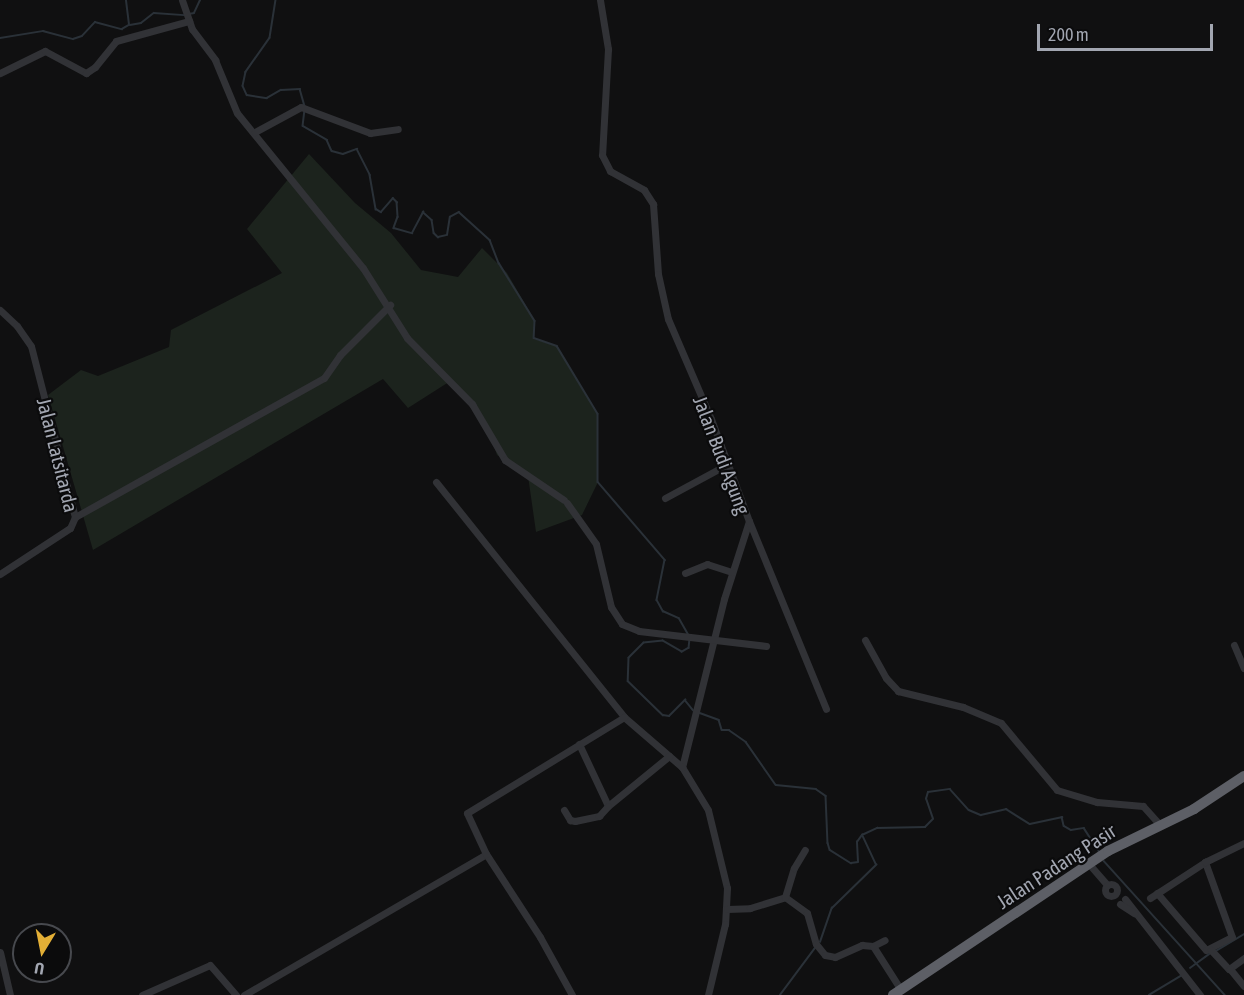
<!DOCTYPE html>
<html>
<head>
<meta charset="utf-8">
<style>
  body { margin:0 }
  #map { position:relative; width:1244px; height:995px; overflow:hidden; background:#101011; font-family:"Asap Condensed",sans-serif }
  div>[style] { position:absolute }
  .green>* { inset:0; background:#1c231d }
  .stream>* { height:1.5px; margin:-0.75px; padding:0 0.75px; transform-origin:0.75px; border-radius:0.75px; background:#2a3138 }
  .minor>* { height:7px; margin:-3.5px; padding:0 3.5px; transform-origin:3.5px; border-radius:3.5px; background:#313236 }
  .minor>.ring { margin:-3.5px; padding:0; box-sizing:content-box; background:none; border:7px solid #313236; border-radius:50% }
  .highway>* { height:10px; margin:-5px; padding:0 5px; transform-origin:5px; border-radius:5px; background:#5d5f66 }
  span { translate:-50% -50%; white-space:nowrap; text-align:center; line-height:1.15; -webkit-text-stroke:4.5px #0b0b0c; paint-order:stroke }
  .street-label { font-size:20px; color:#a2a6b1 }
  .north { position:absolute; left:12px; top:923px; width:60px; height:60px; box-sizing:border-box; background:#0b0b0c; border:2px solid #47494e; border-radius:50%; rotate:190deg; font-size:16px; font-weight:700; line-height:24px; text-align:center; color:#a2a6b1 }
  .north::after { content:''; display:block; margin:auto; width:21px; height:27px; background:#e3af36; clip-path:polygon(50% 0,100% 100%,50% 72%,0 100%) }
  .scale { position:absolute; left:1037px; top:24px; width:176px; height:27px; box-sizing:border-box; border:3px solid #a2a6b1; border-top:0; padding-left:8px; font-size:18px; line-height:21px; white-space:nowrap; color:#a2a6b1; -webkit-text-stroke:4px #0b0b0c; paint-order:stroke }
</style>
</head>
<body>
<div id="map">
  <div class="green">
    <div style="clip-path:polygon(309px 154px,355px 203px,391px 233px,421px 270px,458px 277px,482px 248px,507px 273px,535px 321px,534px 339px,557px 346px,598px 414px,598px 482px,582px 515px,536px 532px,528px 476px,497px 455px,484px 418px,452px 380px,408px 408px,383px 379px,93px 550px,48px 395px,81px 370px,98px 376px,169px 347px,171px 330px,282px 273px,247px 229px)"></div>
  </div>
  <div class="stream">
    <div style="left:276px;top:0;width:38px;rotate:99deg"></div>
    <div style="left:270px;top:38px;width:42px;rotate:125.2deg"></div>
    <div style="left:246px;top:72px;width:14px;rotate:102deg"></div>
    <div style="left:243px;top:86px;width:10px;rotate:66deg"></div>
    <div style="left:247px;top:95px;width:20px;rotate:9deg"></div>
    <div style="left:267px;top:98px;width:16px;rotate:-30deg"></div>
    <div style="left:281px;top:90px;width:19px;rotate:-3deg"></div>
    <div style="left:300px;top:89px;width:18px;rotate:74deg"></div>
    <div style="left:189px;top:14px;width:5px;rotate:-11deg"></div>
    <div style="left:194px;top:13px;width:14px;rotate:-65deg"></div>
    <div style="left:130px;top:25px;width:11px;rotate:-10deg"></div>
    <div style="left:141px;top:23px;width:16px;rotate:-38deg"></div>
    <div style="left:154px;top:13px;width:30px;rotate:4deg"></div>
    <div style="left:0;top:38px;width:44px;rotate:-9.2deg"></div>
    <div style="left:43px;top:31px;width:31px;rotate:15deg"></div>
    <div style="left:73px;top:39px;width:9px;rotate:-18deg"></div>
    <div style="left:82px;top:36px;width:19px;rotate:-47deg"></div>
    <div style="left:95px;top:22px;width:28px;rotate:15deg"></div>
    <div style="left:122px;top:29px;width:8px;rotate:-30deg"></div>
    <div style="left:129px;top:25px;width:25px;rotate:-97deg"></div>
    <div style="left:305px;top:110px;width:16px;rotate:97deg"></div>
    <div style="left:303px;top:126px;width:28px;rotate:30deg"></div>
    <div style="left:327px;top:140px;width:12px;rotate:66deg"></div>
    <div style="left:332px;top:151px;width:11px;rotate:15deg"></div>
    <div style="left:343px;top:154px;width:15px;rotate:-20deg"></div>
    <div style="left:357px;top:149px;width:29px;rotate:63deg"></div>
    <div style="left:370px;top:175px;width:35px;rotate:80deg"></div>
    <div style="left:376px;top:209px;width:6px;rotate:31deg"></div>
    <div style="left:381px;top:212px;width:18px;rotate:-49deg"></div>
    <div style="left:393px;top:198px;width:6px;rotate:45deg"></div>
    <div style="left:397px;top:202px;width:15px;rotate:86deg"></div>
    <div style="left:398px;top:217px;width:12px;rotate:110deg"></div>
    <div style="left:394px;top:228px;width:19px;rotate:16deg"></div>
    <div style="left:412px;top:233px;width:24px;rotate:-62deg"></div>
    <div style="left:423px;top:212px;width:12px;rotate:42deg"></div>
    <div style="left:432px;top:220px;width:13px;rotate:81deg"></div>
    <div style="left:434px;top:233px;width:6px;rotate:45deg"></div>
    <div style="left:438px;top:237px;width:9px;rotate:-13deg"></div>
    <div style="left:447px;top:235px;width:18px;rotate:-81deg"></div>
    <div style="left:450px;top:217px;width:10px;rotate:-29deg"></div>
    <div style="left:459px;top:212px;width:42px;rotate:42.1deg"></div>
    <div style="left:490px;top:240px;width:25px;rotate:69deg"></div>
    <div style="left:499px;top:263px;width:68px;rotate:58.2deg"></div>
    <div style="left:535px;top:321px;width:17px;rotate:93deg"></div>
    <div style="left:534px;top:338px;width:24px;rotate:19deg"></div>
    <div style="left:557px;top:346px;width:79px;rotate:58.9deg"></div>
    <div style="left:598px;top:414px;width:68px;rotate:90deg"></div>
    <div style="left:598px;top:482px;width:103px;rotate:49.3deg"></div>
    <div style="left:665px;top:560px;width:41px;rotate:101.3deg"></div>
    <div style="left:657px;top:600px;width:13px;rotate:61deg"></div>
    <div style="left:663px;top:611px;width:17px;rotate:24deg"></div>
    <div style="left:679px;top:618px;width:20px;rotate:60deg"></div>
    <div style="left:690px;top:639px;width:9px;rotate:96deg"></div>
    <div style="left:689px;top:648px;width:8px;rotate:150deg"></div>
    <div style="left:682px;top:652px;width:22px;rotate:-150deg"></div>
    <div style="left:663px;top:641px;width:19px;rotate:174deg"></div>
    <div style="left:644px;top:643px;width:21px;rotate:135deg"></div>
    <div style="left:629px;top:658px;width:23px;rotate:92deg"></div>
    <div style="left:628px;top:681px;width:49px;rotate:44.2deg"></div>
    <div style="left:663px;top:715px;width:6px;rotate:9deg"></div>
    <div style="left:669px;top:716px;width:23px;rotate:-45deg"></div>
    <div style="left:685px;top:700px;width:13px;rotate:51deg"></div>
    <div style="left:700px;top:713px;width:20px;rotate:20deg"></div>
    <div style="left:719px;top:720px;width:10px;rotate:73deg"></div>
    <div style="left:722px;top:730px;width:7px"></div>
    <div style="left:729px;top:730px;width:21px;rotate:35deg"></div>
    <div style="left:746px;top:742px;width:52px;rotate:55.1deg"></div>
    <div style="left:776px;top:785px;width:40px;rotate:5.7deg"></div>
    <div style="left:816px;top:789px;width:12px;rotate:35deg"></div>
    <div style="left:826px;top:796px;width:47px;rotate:87.6deg"></div>
    <div style="left:828px;top:843px;width:7px;rotate:74deg"></div>
    <div style="left:830px;top:850px;width:25px;rotate:32deg"></div>
    <div style="left:851px;top:863px;width:7px;rotate:-8deg"></div>
    <div style="left:858px;top:862px;width:20px;rotate:-93deg"></div>
    <div style="left:857px;top:842px;width:9px;rotate:-54deg"></div>
    <div style="left:862px;top:835px;width:17px;rotate:-25deg"></div>
    <div style="left:877px;top:828px;width:48px;rotate:-1.2deg"></div>
    <div style="left:925px;top:827px;width:11px;rotate:-45deg"></div>
    <div style="left:933px;top:819px;width:21px;rotate:-109deg"></div>
    <div style="left:926px;top:799px;width:7px;rotate:-74deg"></div>
    <div style="left:928px;top:792px;width:22px;rotate:-8deg"></div>
    <div style="left:950px;top:789px;width:28px;rotate:48deg"></div>
    <div style="left:969px;top:810px;width:13px;rotate:23deg"></div>
    <div style="left:981px;top:815px;width:26px;rotate:-13deg"></div>
    <div style="left:1006px;top:809px;width:28px;rotate:32deg"></div>
    <div style="left:1030px;top:824px;width:33px;rotate:-12deg"></div>
    <div style="left:1062px;top:817px;width:9px;rotate:77deg"></div>
    <div style="left:1064px;top:826px;width:8px;rotate:30deg"></div>
    <div style="left:1071px;top:830px;width:13px;rotate:-9deg"></div>
    <div style="left:1084px;top:828px;width:27px;rotate:57deg"></div>
    <div style="left:1104px;top:861px;width:181px;rotate:47.9deg"></div>
    <div style="left:820px;top:942px;width:36px;rotate:-71deg"></div>
    <div style="left:832px;top:908px;width:62px;rotate:-44.3deg"></div>
    <div style="left:876px;top:865px;width:31px;rotate:-115deg"></div>
    <div style="left:1216px;top:951px;width:33px;rotate:-31deg"></div>
    <div style="left:1190px;top:968px;width:26px;rotate:-36deg"></div>
    <div style="left:780px;top:995px;width:59px;rotate:-53.3deg"></div>
    <div style="left:1149px;top:995px;width:39px;rotate:-31deg"></div>
  </div>
  <div class="minor">
    <div style="left:182px;top:0;width:31px;rotate:71deg"></div>
    <div style="left:192px;top:29px;width:39px;rotate:53deg"></div>
    <div style="left:215px;top:60px;width:57px;rotate:67.5deg"></div>
    <div style="left:237px;top:113px;width:200px;rotate:50.9deg"></div>
    <div style="left:363px;top:268px;width:83px;rotate:57.8deg"></div>
    <div style="left:407px;top:338px;width:93px;rotate:45.4deg"></div>
    <div style="left:472px;top:404px;width:65px;rotate:59.5deg"></div>
    <div style="left:505px;top:460px;width:71px;rotate:34.1deg"></div>
    <div style="left:600px;top:0;width:50px;rotate:80.7deg"></div>
    <div style="left:608px;top:49px;width:106px;rotate:93.2deg"></div>
    <div style="left:602px;top:155px;width:18px;rotate:63deg"></div>
    <div style="left:610px;top:171px;width:39px;rotate:29deg"></div>
    <div style="left:644px;top:190px;width:17px;rotate:57deg"></div>
    <div style="left:653px;top:204px;width:70px;rotate:85.9deg"></div>
    <div style="left:658px;top:274px;width:46px;rotate:77.5deg"></div>
    <div style="left:668px;top:319px;width:109px;rotate:66.7deg"></div>
    <div style="left:711px;top:419px;width:109px;rotate:69.6deg"></div>
    <div style="left:749px;top:521px;width:82px;rotate:107.8deg"></div>
    <div style="left:724px;top:599px;width:173px;rotate:104deg"></div>
    <div style="left:682px;top:767px;width:50px;rotate:58.8deg"></div>
    <div style="left:708px;top:810px;width:80px;rotate:76.3deg"></div>
    <div style="left:727px;top:888px;width:36px;rotate:93deg"></div>
    <div style="left:725px;top:924px;width:73px;rotate:103.5deg"></div>
    <div style="left:0;top:73px;width:50px;rotate:-26.1deg"></div>
    <div style="left:45px;top:51px;width:47px;rotate:28.2deg"></div>
    <div style="left:86px;top:73px;width:11px;rotate:-34deg"></div>
    <div style="left:95px;top:67px;width:33px;rotate:-51deg"></div>
    <div style="left:116px;top:41px;width:76px;rotate:-15.3deg"></div>
    <div style="left:255px;top:132px;width:52px;rotate:-28.5deg"></div>
    <div style="left:301px;top:107px;width:74px;rotate:20.6deg"></div>
    <div style="left:370px;top:133px;width:28px;rotate:-8deg"></div>
    <div style="left:0;top:310px;width:23px;rotate:43deg"></div>
    <div style="left:17px;top:326px;width:24px;rotate:55deg"></div>
    <div style="left:31px;top:346px;width:177px;rotate:75.6deg"></div>
    <div style="left:75px;top:517px;width:12px;rotate:114deg"></div>
    <div style="left:70px;top:528px;width:84px;rotate:146.7deg"></div>
    <div style="left:436px;top:482px;width:301px;rotate:51.3deg"></div>
    <div style="left:624px;top:717px;width:77px;rotate:40.8deg"></div>
    <div style="left:665px;top:498px;width:72px;rotate:-28.4deg"></div>
    <div style="left:567px;top:503px;width:50px;rotate:54.7deg"></div>
    <div style="left:596px;top:544px;width:65px;rotate:76.6deg"></div>
    <div style="left:611px;top:607px;width:20px;rotate:57deg"></div>
    <div style="left:622px;top:624px;width:18px;rotate:22deg"></div>
    <div style="left:639px;top:631px;width:128px;rotate:6.7deg"></div>
    <div style="left:75px;top:517px;width:285px;rotate:-29.2deg"></div>
    <div style="left:324px;top:378px;width:28px;rotate:-55deg"></div>
    <div style="left:340px;top:355px;width:71px;rotate:-45deg"></div>
    <div style="left:749px;top:521px;width:203px;rotate:67.7deg"></div>
    <div style="left:685px;top:573px;width:24px;rotate:-22deg"></div>
    <div style="left:707px;top:564px;width:26px;rotate:18deg"></div>
    <div style="left:865px;top:640px;width:43px;rotate:61.1deg"></div>
    <div style="left:886px;top:678px;width:18px;rotate:47deg"></div>
    <div style="left:898px;top:691px;width:67px;rotate:13.8deg"></div>
    <div style="left:963px;top:707px;width:41px;rotate:22.8deg"></div>
    <div style="left:1001px;top:723px;width:87px;rotate:50.1deg"></div>
    <div style="left:1057px;top:790px;width:42px;rotate:16.7deg"></div>
    <div style="left:1097px;top:802px;width:46px;rotate:5deg"></div>
    <div style="left:1143px;top:806px;width:25px;rotate:48deg"></div>
    <div style="left:1234px;top:645px;width:25px;rotate:67deg"></div>
    <div style="left:579px;top:744px;width:68px;rotate:64.9deg"></div>
    <div style="left:608px;top:806px;width:79px;rotate:-39.3deg"></div>
    <div style="left:564px;top:810px;width:12px;rotate:59deg"></div>
    <div style="left:570px;top:820px;width:5px;rotate:11deg"></div>
    <div style="left:575px;top:821px;width:25px;rotate:-12deg"></div>
    <div style="left:599px;top:816px;width:13px;rotate:-48deg"></div>
    <div style="left:1089px;top:864px;width:28px;rotate:49deg"></div>
    <div class="ring" style="left:1105px;top:884px;width:5px;height:5px"></div>
    <div style="left:1157px;top:893px;width:75px;rotate:49.3deg"></div>
    <div style="left:1206px;top:950px;width:29px;rotate:-27deg"></div>
    <div style="left:1232px;top:937px;width:80px;rotate:-109.8deg"></div>
    <div style="left:785px;top:897px;width:27px;rotate:36deg"></div>
    <div style="left:807px;top:913px;width:32px;rotate:74deg"></div>
    <div style="left:816px;top:944px;width:14px;rotate:51deg"></div>
    <div style="left:825px;top:955px;width:10px;rotate:11deg"></div>
    <div style="left:835px;top:957px;width:30px;rotate:-24deg"></div>
    <div style="left:862px;top:945px;width:11px;rotate:5deg"></div>
    <div style="left:873px;top:946px;width:52px;rotate:57.5deg"></div>
    <div style="left:1150px;top:898px;width:66px;rotate:-33.2deg"></div>
    <div style="left:1205px;top:862px;width:43px;rotate:-26deg"></div>
    <div style="left:1125px;top:899px;width:122px;rotate:52deg"></div>
    <div style="left:1120px;top:904px;width:17px;rotate:33deg"></div>
    <div style="left:727px;top:909px;width:23px;rotate:-2deg"></div>
    <div style="left:750px;top:908px;width:37px;rotate:-17deg"></div>
    <div style="left:785px;top:897px;width:30px;rotate:-73deg"></div>
    <div style="left:794px;top:868px;width:21px;rotate:-59deg"></div>
    <div style="left:873px;top:946px;width:13px;rotate:-27deg"></div>
    <div style="left:1211px;top:950px;width:26px;rotate:47deg"></div>
    <div style="left:1229px;top:969px;width:19px;rotate:-36deg"></div>
    <div style="left:0;top:952px;width:44px;rotate:76.9deg"></div>
    <div style="left:1230px;top:969px;width:22px;rotate:51deg"></div>
    <div style="left:142px;top:995px;width:74px;rotate:-23.8deg"></div>
    <div style="left:210px;top:965px;width:40px;rotate:49deg"></div>
    <div style="left:244px;top:995px;width:280px;rotate:-30.2deg"></div>
    <div style="left:572px;top:995px;width:66px;rotate:-118.9deg"></div>
    <div style="left:540px;top:937px;width:99px;rotate:-123deg"></div>
    <div style="left:486px;top:854px;width:45px;rotate:-114.9deg"></div>
    <div style="left:467px;top:813px;width:184px;rotate:-31.4deg"></div>
  </div>
  <div class="highway">
    <div style="left:893px;top:995px;width:259px;rotate:-33.8deg"></div>
    <div style="left:1108px;top:851px;width:96px;rotate:-26deg"></div>
    <div style="left:1194px;top:809px;width:60px;rotate:-33.4deg"></div>
  </div>
  <div class="street-label">
    <span style="left:58px;top:455px;rotate:76deg">Jalan Latsitarda</span>
    <span style="left:722px;top:455px;rotate:69deg">Jalan Budi Agung</span>
    <span style="left:1056px;top:866px;rotate:-33deg">Jalan Padang Pasir</span>
  </div>
  <div class="north">U</div>
  <div class="scale">200 m</div>
</div>
</body>
</html>
